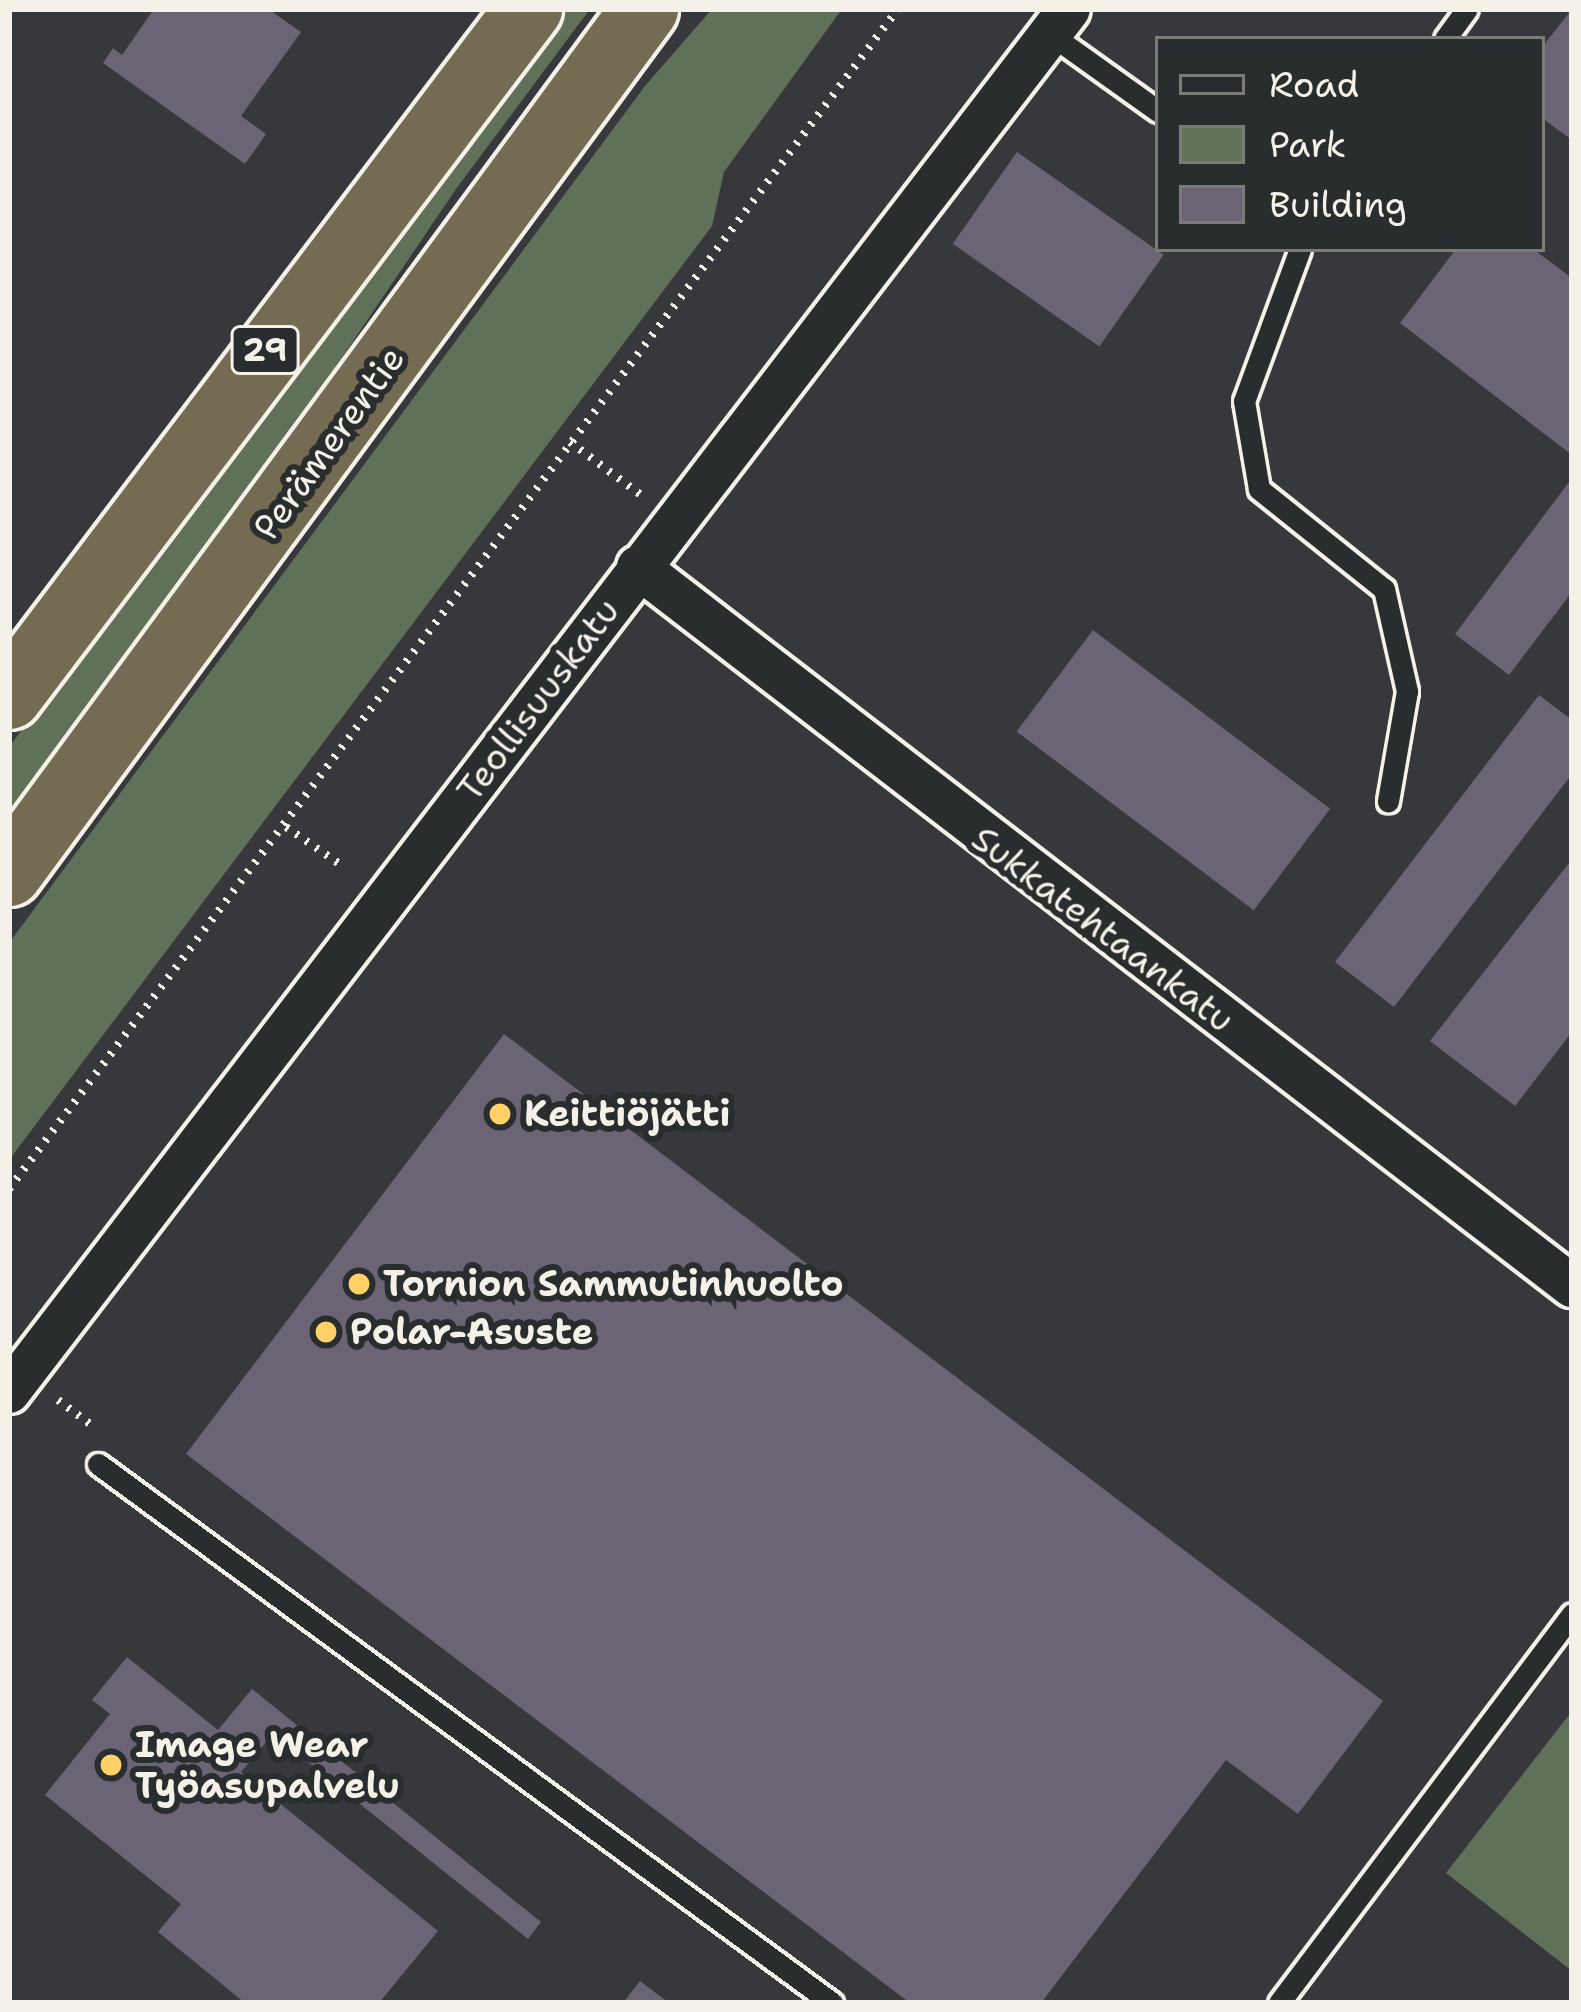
<!DOCTYPE html>
<html>
<head>
<meta charset="utf-8">
<style>
  body { margin:0 }
  #map { position:relative; width:1581px; height:2012px; overflow:hidden; background:#37383c; font-family:"Shantell Sans",sans-serif }
  div>[style] { position:absolute }
  .green>* { inset:0; background:#617058 }
  .building>* { inset:0; background:#6a6475; transform-origin:0 0 }
  .path>* { height:8px; margin-top:-4px; transform-origin:0; background:repeating-linear-gradient(90deg,#f4f1e8 0 3px,transparent 0 12px) }
  .roads { filter:drop-shadow(3px 0 #f4f1e8) drop-shadow(-3px 0 #f4f1e8) drop-shadow(0 3px #f4f1e8) drop-shadow(0 -3px #f4f1e8) }
  .lane>* { height:21px; margin:-10.5px; padding:0 10.5px; transform-origin:10.5px; border-radius:10.5px; background:#2a2d2e }
  .street>* { height:42px; margin:-21px; padding:0 21px; transform-origin:21px; border-radius:21px; background:#2a2d2e }
  .highway>* { height:66px; margin:-33px; padding:0 33px; transform-origin:33px; border-radius:33px; background:#736b52 }
  .dots>* { width:33px; height:33px; translate:-50% -50%; box-sizing:border-box; border:6px solid #2a2d2e; border-radius:50% }
  span { translate:-50% -50%; white-space:nowrap; text-align:center; line-height:1.15; -webkit-text-stroke:12px #2a2d2e; paint-order:stroke }
  .shield-label span { padding:3px 9px; background:#2a2d2e; border:3px solid; border-radius:9px; -webkit-text-stroke-width:0 }
  .shield-label { font-size:33px; color:#f4f1e8; font-weight:700 }
  .street-label { font-size:36px; color:#f4f1e8 }
  .poi-label { font-size:36px; color:#f4f1e8; font-weight:700 }
  .left { translate:0 -50%; text-align:left }
  .frame { position:absolute; inset:0; border:12px solid #f4f1e8; pointer-events:none }
  .legend { position:absolute; left:1155px; top:36px; width:390px; height:216px; box-sizing:border-box; background:#2a2d2e; border:3px solid #7b7b78; margin:0; padding:15px 21px; list-style:none; font-size:36px; color:#f4f1e8 }
  .legend li { display:flex; align-items:center; gap:24px; height:60px }
  .legend b { width:60px; border:3px solid #7b7b78 }
</style>
</head>
<body>
<div id="map">
  <div class="green">
    <div style="clip-path:polygon(562px 9px,590px 9px,456px 189px,241px 507px,9px 818px,9px 747px)"></div>
    <div style="clip-path:polygon(712px 9px,842px 9px,724px 172px,712px 226px,9px 1160px,9px 943px,645px 86px)"></div>
    <div style="clip-path:polygon(1572px 1711px,1572px 1971px,1446px 1873px)"></div>
  </div>
  <div class="building">
    <div style="clip-path:polygon(154px 9px,268px 9px,301px 32px,241px 116px,266px 134px,245px 164px,103px 63px,113px 48px,122px 55px)"></div>
    <div style="clip-path:polygon(1572px 9px,1572px 140px,1542px 118px,1542px 47px)"></div>
    <div style="left:1017px;top:152px;width:179px;height:112px;rotate:35deg"></div>
    <div style="clip-path:polygon(1456px 249px,1533px 249px,1572px 278px,1572px 455px,1400px 323px)"></div>
    <div style="clip-path:polygon(1572px 478px,1572px 592px,1509px 675px,1455px 634px)"></div>
    <div style="left:1093px;top:630px;width:297px;height:127px;rotate:37deg"></div>
    <div style="clip-path:polygon(1539px 695px,1572px 720px,1572px 774px,1394px 1007px,1335px 962px)"></div>
    <div style="clip-path:polygon(1572px 859px,1572px 1032px,1515px 1106px,1430px 1041px)"></div>
    <div style="clip-path:polygon(504px 1034px,1383px 1701px,1298px 1814px,1226px 1760px,1041px 2003px,910px 2003px,186px 1454px)"></div>
    <div style="clip-path:polygon(127px 1657px,218px 1730px,252px 1689px,541px 1922px,528px 1939px,273px 1734px,241px 1772px,438px 1931px,379px 2003px,245px 2003px,158px 1932px,181px 1904px,45px 1795px,110px 1714px,92px 1700px)"></div>
    <div style="clip-path:polygon(640px 1981px,669px 2003px,623px 2003px)"></div>
  </div>
  <div class="path">
    <div style="left:570px;top:442px;width:89px;rotate:36.7deg"></div>
    <div style="left:286px;top:827px;width:70px;rotate:34.6deg"></div>
    <div style="left:9px;top:1189px;width:1477px;rotate:-53.01deg"></div>
    <div style="left:58px;top:1400px;width:45px;rotate:36.9deg"></div>
  </div>
  <div class="roads">
    <div class="lane">
      <div style="left:1050px;top:34px;width:133px;rotate:35.5deg"></div>
      <div style="left:1445px;top:39px;width:37px;rotate:-54deg"></div>
      <div style="left:1300px;top:249px;width:162px;rotate:110.2deg"></div>
      <div style="left:1244px;top:401px;width:89px;rotate:80.3deg"></div>
      <div style="left:1259px;top:489px;width:160px;rotate:38.7deg"></div>
      <div style="left:1384px;top:589px;width:105px;rotate:77.3deg"></div>
      <div style="left:1407px;top:691px;width:112px;rotate:99.8deg"></div>
      <div style="left:98px;top:1464px;width:911px;rotate:36.29deg"></div>
      <div style="left:1279px;top:2003px;width:487px;rotate:-53deg"></div>
    </div>
    <div class="street">
      <div style="left:638px;top:567px;width:1179px;rotate:37.59deg"></div>
      <div style="left:9px;top:1392px;width:1742px;rotate:-52.53deg"></div>
    </div>
    <div class="highway">
      <div style="left:9px;top:696px;width:862px;rotate:-52.88deg"></div>
      <div style="left:9px;top:873px;width:1073px;rotate:-53.64deg"></div>
    </div>
  </div>
  <div class="dots">
    <div style="left:500px;top:1114px;background:#ffd166"></div>
    <div style="left:359px;top:1284px;background:#ffd166"></div>
    <div style="left:326px;top:1332px;background:#ffd166"></div>
    <div style="left:111px;top:1765px;background:#ffd166"></div>
  </div>
  <div class="shield-label">
    <span style="left:265px;top:350px">29</span>
  </div>
  <div class="street-label">
    <span style="left:329px;top:443px;rotate:-54deg">Perämerentie</span>
    <span style="left:538px;top:700px;rotate:-53deg">Teollisuuskatu</span>
    <span style="left:1103px;top:929px;rotate:37deg">Sukkatehtaankatu</span>
  </div>
  <div class="poi-label">
    <span class="left" style="left:524px;top:1114px">Keittiöjätti</span>
    <span class="left" style="left:383px;top:1284px">Tornion Sammutinhuolto</span>
    <span class="left" style="left:350px;top:1332px">Polar-Asuste</span>
    <span class="left" style="left:135px;top:1765px">Image Wear<br>Työasupalvelu</span>
  </div>
  <div class="frame"></div>
  <ul class="legend">
  <li><b style="height:15px;background:#2a2d2e"></b>Road</li>
  <li><b style="height:33px;background:#617058"></b>Park</li>
  <li><b style="height:33px;background:#6a6475"></b>Building</li>
  </ul>
</div>
</body>
</html>
